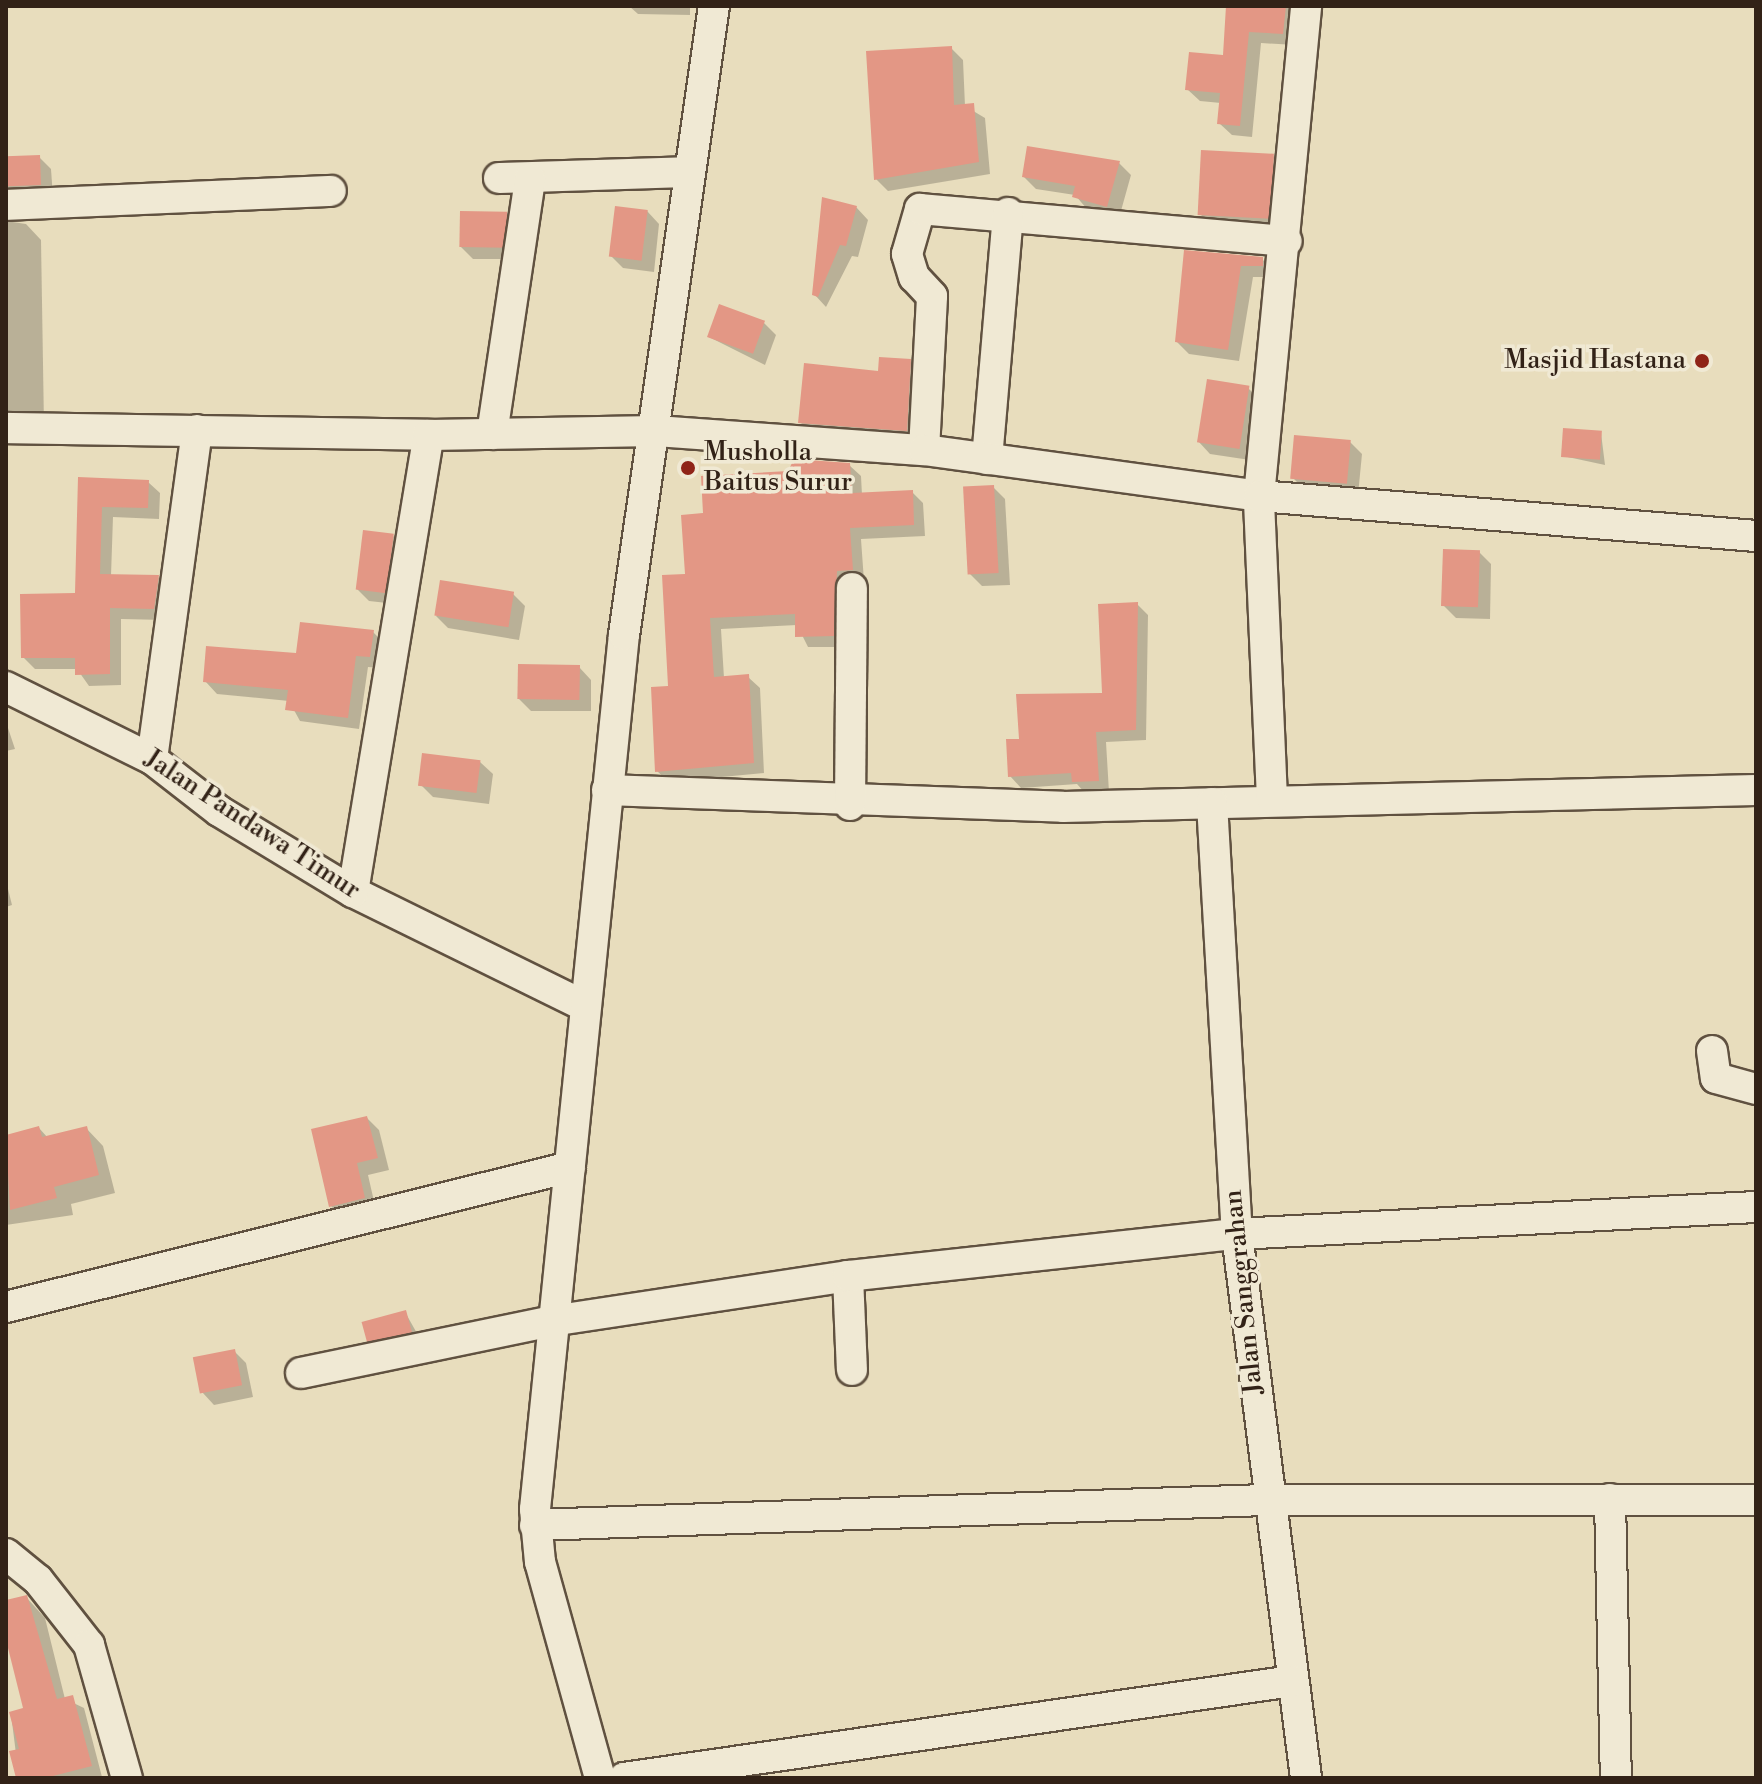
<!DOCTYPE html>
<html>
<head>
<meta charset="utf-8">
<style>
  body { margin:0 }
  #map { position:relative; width:1762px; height:1784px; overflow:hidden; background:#e8ddbd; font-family:"Libre Bodoni",serif }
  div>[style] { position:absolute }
  .shadow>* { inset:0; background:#0003 }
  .building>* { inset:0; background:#e39785; transform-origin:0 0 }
  .roads { filter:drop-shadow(2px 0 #605140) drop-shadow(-2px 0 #605140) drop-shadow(0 2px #605140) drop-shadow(0 -2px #605140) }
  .street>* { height:30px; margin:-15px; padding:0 15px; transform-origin:15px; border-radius:15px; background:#f0e9d4 }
  .dots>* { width:22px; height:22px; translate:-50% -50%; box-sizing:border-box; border:4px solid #f0e9d4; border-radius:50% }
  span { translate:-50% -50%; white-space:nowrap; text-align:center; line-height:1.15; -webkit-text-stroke:7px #f0e9d4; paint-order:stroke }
  .poi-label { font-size:26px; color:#322217 }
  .right { translate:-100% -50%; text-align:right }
  .left { translate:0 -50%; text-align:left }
  .street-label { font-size:26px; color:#322217 }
  .frame { position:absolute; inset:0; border:8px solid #322217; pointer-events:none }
</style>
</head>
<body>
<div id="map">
  <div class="shadow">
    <div style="clip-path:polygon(629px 6px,690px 6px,690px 15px,638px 14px)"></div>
    <div style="clip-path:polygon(1228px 6px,1288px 6px,1298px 16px,1295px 45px,1261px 43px,1252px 137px,1232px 135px,1219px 123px,1221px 103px,1200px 101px,1187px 89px,1224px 57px)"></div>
    <div style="clip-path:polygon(951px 48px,963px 60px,965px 106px,985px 118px,990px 174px,888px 191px,876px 179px)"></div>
    <div style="clip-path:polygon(1273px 156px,1291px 174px,1285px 239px,1219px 233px,1200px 214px)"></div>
    <div style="clip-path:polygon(39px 157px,51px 169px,53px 197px,6px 206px,6px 159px)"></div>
    <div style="clip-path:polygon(1119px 163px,1131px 175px,1119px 218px,1087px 209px,1075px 195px,1036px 189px,1024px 177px)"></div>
    <div style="clip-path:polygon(856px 207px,868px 220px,858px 257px,852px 256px,826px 307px,814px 294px)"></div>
    <div style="clip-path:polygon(647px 211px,659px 224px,654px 272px,623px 268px,611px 256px)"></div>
    <div style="clip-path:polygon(506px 214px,518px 226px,513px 259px,473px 259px,461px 247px)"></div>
    <div style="clip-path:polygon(6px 221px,26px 224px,41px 240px,44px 425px,6px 437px)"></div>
    <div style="clip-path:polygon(1186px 252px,1262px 259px,1274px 271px,1274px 277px,1253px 277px,1239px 361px,1189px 354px,1177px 342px)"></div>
    <div style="clip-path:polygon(764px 323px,776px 335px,765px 365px,709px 337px)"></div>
    <div style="clip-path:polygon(910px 361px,922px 373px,918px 442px,812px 434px,800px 422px)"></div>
    <div style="clip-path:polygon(1248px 388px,1260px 400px,1250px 460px,1210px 454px,1198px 441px)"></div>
    <div style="clip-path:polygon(1601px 433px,1605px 465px,1563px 456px)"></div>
    <div style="clip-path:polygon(1350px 442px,1362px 454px,1358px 495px,1305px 490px,1293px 478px)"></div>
    <div style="clip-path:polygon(849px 465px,861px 476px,862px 495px,912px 492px,923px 503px,925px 536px,861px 539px,864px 581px,844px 647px,808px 647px,797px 625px,721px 629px,724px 678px,748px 677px,760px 688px,764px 773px,669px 782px,657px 771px,687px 575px,705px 515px,789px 473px)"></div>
    <div style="clip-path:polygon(80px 479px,148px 482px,160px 493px,159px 519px,113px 517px,111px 576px,158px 577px,170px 589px,165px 620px,121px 619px,121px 685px,89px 686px,77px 669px,35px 669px,23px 657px,77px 594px)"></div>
    <div style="clip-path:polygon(993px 487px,1005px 499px,1010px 585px,982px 586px,970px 574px)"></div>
    <div style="clip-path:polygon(393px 536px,406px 548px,396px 604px,369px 601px,357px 589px)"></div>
    <div style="clip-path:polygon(1479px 552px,1491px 564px,1490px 619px,1456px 618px,1444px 606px)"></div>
    <div style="clip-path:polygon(513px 594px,525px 606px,519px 640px,448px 628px,436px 616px)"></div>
    <div style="clip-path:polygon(1137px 604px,1148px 615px,1146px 740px,1106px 742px,1109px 792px,1085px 793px,1077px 784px,1021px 788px,1010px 776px,1021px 740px,1104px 695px)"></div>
    <div style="clip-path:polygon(373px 632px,385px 644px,382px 668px,368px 667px,359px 729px,300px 721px,289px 701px,217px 694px,205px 681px)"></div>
    <div style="clip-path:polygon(579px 667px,591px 680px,591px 711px,531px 711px,519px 699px)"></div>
    <div style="clip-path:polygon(6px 722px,15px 749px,6px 751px)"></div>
    <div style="clip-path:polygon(480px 762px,493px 774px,489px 804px,433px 797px,421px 785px)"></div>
    <div style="clip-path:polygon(6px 881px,12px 905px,6px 907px)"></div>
    <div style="clip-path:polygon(367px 1118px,379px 1130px,389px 1170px,368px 1175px,376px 1210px,343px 1218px,331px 1206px)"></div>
    <div style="clip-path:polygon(39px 1128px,48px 1138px,86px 1128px,103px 1146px,115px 1193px,71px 1204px,73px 1215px,6px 1225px,6px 1137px)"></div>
    <div style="clip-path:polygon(405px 1312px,423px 1344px,381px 1352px,368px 1340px)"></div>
    <div style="clip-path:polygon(234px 1351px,246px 1363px,253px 1397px,214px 1405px,202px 1392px)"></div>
    <div style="clip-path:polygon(26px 1597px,45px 1618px,65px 1699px,84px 1708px,102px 1777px,19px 1778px,11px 1714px,25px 1710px,6px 1603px)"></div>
  </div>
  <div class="building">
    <div style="clip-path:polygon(1226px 6px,1286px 6px,1283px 34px,1249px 32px,1240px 126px,1217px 124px,1220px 93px,1185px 90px,1189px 52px,1223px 55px)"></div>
    <div style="clip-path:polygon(952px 46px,954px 105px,974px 103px,979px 162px,874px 180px,866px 51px)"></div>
    <div style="clip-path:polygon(1027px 146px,1120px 161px,1107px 207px,1072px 197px,1075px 186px,1022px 177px)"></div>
    <div style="left:1201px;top:150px;width:73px;height:65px;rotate:3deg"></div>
    <div style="left:40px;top:155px;width:30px;height:34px;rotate:88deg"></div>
    <div style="clip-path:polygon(822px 197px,857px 206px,846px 246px,840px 245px,818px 297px,812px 295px)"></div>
    <div style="left:615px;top:206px;width:33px;height:51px;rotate:7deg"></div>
    <div style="left:460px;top:211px;width:47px;height:36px;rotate:1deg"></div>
    <div style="clip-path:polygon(1184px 250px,1263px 257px,1263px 266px,1241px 266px,1228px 350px,1175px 342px)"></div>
    <div style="left:719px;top:304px;width:49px;height:35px;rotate:20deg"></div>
    <div style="clip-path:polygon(879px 357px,911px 359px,907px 431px,798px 423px,804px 363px,878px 371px)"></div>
    <div style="left:1207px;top:379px;width:43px;height:64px;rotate:9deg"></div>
    <div style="left:1563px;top:428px;width:39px;height:29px;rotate:4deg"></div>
    <div style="left:1294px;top:435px;width:57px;height:44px;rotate:5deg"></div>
    <div style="clip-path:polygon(794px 459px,850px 463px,852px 493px,913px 490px,914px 525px,850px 528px,853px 570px,837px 571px,834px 636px,795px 637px,795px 614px,710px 618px,714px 677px,749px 674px,754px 763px,655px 772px,651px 687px,668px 686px,662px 575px,685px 574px,681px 515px,703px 513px,701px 476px,788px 471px)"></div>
    <div style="clip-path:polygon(78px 477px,149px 480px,148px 508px,102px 507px,100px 574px,159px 575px,154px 609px,110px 608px,110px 674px,75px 675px,75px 658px,21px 658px,20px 594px,75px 593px)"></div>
    <div style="left:994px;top:485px;width:88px;height:31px;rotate:87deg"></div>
    <div style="left:363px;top:530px;width:31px;height:60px;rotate:7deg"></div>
    <div style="left:1443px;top:549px;width:37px;height:57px;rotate:2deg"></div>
    <div style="left:440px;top:580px;width:75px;height:36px;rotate:9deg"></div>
    <div style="clip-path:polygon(1138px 602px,1136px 730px,1096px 732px,1099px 781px,1072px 782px,1071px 773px,1008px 777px,1006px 739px,1019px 739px,1016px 694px,1102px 693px,1098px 604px)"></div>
    <div style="clip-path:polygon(300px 622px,374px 630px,370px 657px,356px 656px,348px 718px,285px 710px,288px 690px,203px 682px,206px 646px,296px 653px)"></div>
    <div style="left:518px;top:664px;width:62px;height:35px;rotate:1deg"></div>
    <div style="left:422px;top:753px;width:59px;height:33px;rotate:7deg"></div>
    <div style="clip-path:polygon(367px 1116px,378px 1158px,357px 1163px,365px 1198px,329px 1207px,311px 1129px)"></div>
    <div style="clip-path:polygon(39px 1126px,42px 1137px,87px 1126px,99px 1175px,54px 1187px,57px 1198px,10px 1210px,6px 1135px)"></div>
    <div style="left:406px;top:1310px;width:23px;height:46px;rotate:75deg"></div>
    <div style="left:235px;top:1349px;width:37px;height:43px;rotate:79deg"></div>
    <div style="clip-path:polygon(27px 1595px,57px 1699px,73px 1695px,92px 1766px,45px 1778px,16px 1778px,9px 1751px,19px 1749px,9px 1712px,23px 1708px,6px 1640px,6px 1600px)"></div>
  </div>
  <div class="roads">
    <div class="street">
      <div style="left:499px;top:178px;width:188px;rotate:-1.8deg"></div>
      <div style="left:6px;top:205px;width:325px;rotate:-2.5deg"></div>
      <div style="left:6px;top:428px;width:423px;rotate:0.9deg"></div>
      <div style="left:492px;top:434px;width:258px;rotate:-81.5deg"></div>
      <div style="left:924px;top:450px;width:154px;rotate:-87deg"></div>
      <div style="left:932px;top:296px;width:26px;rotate:-133deg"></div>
      <div style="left:914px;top:277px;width:24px;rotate:-107deg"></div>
      <div style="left:907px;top:254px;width:47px;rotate:-73.9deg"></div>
      <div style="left:920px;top:209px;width:368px;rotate:5deg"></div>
      <div style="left:987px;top:459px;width:247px;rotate:-85.1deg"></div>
      <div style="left:6px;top:687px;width:163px;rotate:26.3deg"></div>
      <div style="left:152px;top:759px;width:85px;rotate:37.8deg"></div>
      <div style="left:219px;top:811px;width:157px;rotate:31.2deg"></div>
      <div style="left:353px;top:892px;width:256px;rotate:26.2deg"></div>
      <div style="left:152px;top:759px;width:332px;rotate:-82.2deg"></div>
      <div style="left:607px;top:790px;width:456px;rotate:2.1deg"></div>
      <div style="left:1063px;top:807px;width:693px;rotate:-1.41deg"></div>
      <div style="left:1272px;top:799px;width:303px;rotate:-92.5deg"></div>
      <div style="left:1259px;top:496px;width:492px;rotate:-84.5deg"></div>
      <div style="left:1212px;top:803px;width:432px;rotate:86.7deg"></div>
      <div style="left:1237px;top:1234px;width:548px;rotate:82.77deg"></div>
      <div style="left:850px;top:805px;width:217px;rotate:-89.5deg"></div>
      <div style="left:353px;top:892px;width:463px;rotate:-80.6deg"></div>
      <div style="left:429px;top:435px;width:227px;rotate:-1deg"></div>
      <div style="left:656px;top:431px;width:269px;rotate:4.1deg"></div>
      <div style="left:924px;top:450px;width:338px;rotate:7.8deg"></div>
      <div style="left:1259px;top:496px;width:499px;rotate:4.6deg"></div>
      <div style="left:1712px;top:1051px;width:27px;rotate:82deg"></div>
      <div style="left:1716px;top:1078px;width:41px;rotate:15.4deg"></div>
      <div style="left:848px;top:1276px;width:94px;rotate:87.6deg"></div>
      <div style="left:6px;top:1307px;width:581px;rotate:-13.94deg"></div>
      <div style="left:301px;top:1373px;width:262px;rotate:-11.7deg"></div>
      <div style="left:558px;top:1320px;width:293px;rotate:-8.6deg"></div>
      <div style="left:848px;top:1276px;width:391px;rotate:-6.2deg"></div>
      <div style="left:1237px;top:1234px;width:520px;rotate:-2.98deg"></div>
      <div style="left:1610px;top:1499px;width:279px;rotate:88.8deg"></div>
      <div style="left:535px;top:1525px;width:731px;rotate:-1.96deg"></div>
      <div style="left:1266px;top:1500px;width:490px"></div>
      <div style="left:6px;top:1554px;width:41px;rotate:39.1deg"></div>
      <div style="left:38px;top:1580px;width:83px;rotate:51.9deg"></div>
      <div style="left:89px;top:1645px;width:138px;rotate:74.1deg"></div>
      <div style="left:600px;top:1778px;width:224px;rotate:-105.5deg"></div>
      <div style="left:540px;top:1562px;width:53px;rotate:-95.4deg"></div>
      <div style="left:535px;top:1509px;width:879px;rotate:-84.19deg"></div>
      <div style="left:624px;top:635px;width:635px;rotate:-81.86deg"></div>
      <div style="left:624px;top:1778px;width:675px;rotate:-8.26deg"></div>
    </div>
  </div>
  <div class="dots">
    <div style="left:1702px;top:361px;background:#8f2418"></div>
    <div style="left:688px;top:468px;background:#8f2418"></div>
  </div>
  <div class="poi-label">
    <span class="right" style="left:1686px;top:361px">Masjid Hastana</span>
    <span class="left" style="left:704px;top:468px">Musholla<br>Baitus Surur</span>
  </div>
  <div class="street-label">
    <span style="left:252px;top:825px;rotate:33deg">Jalan Pandawa Timur</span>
    <span style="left:1244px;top:1292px;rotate:-96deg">Jalan Sanggrahan</span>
  </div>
  <div class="frame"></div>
</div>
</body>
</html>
